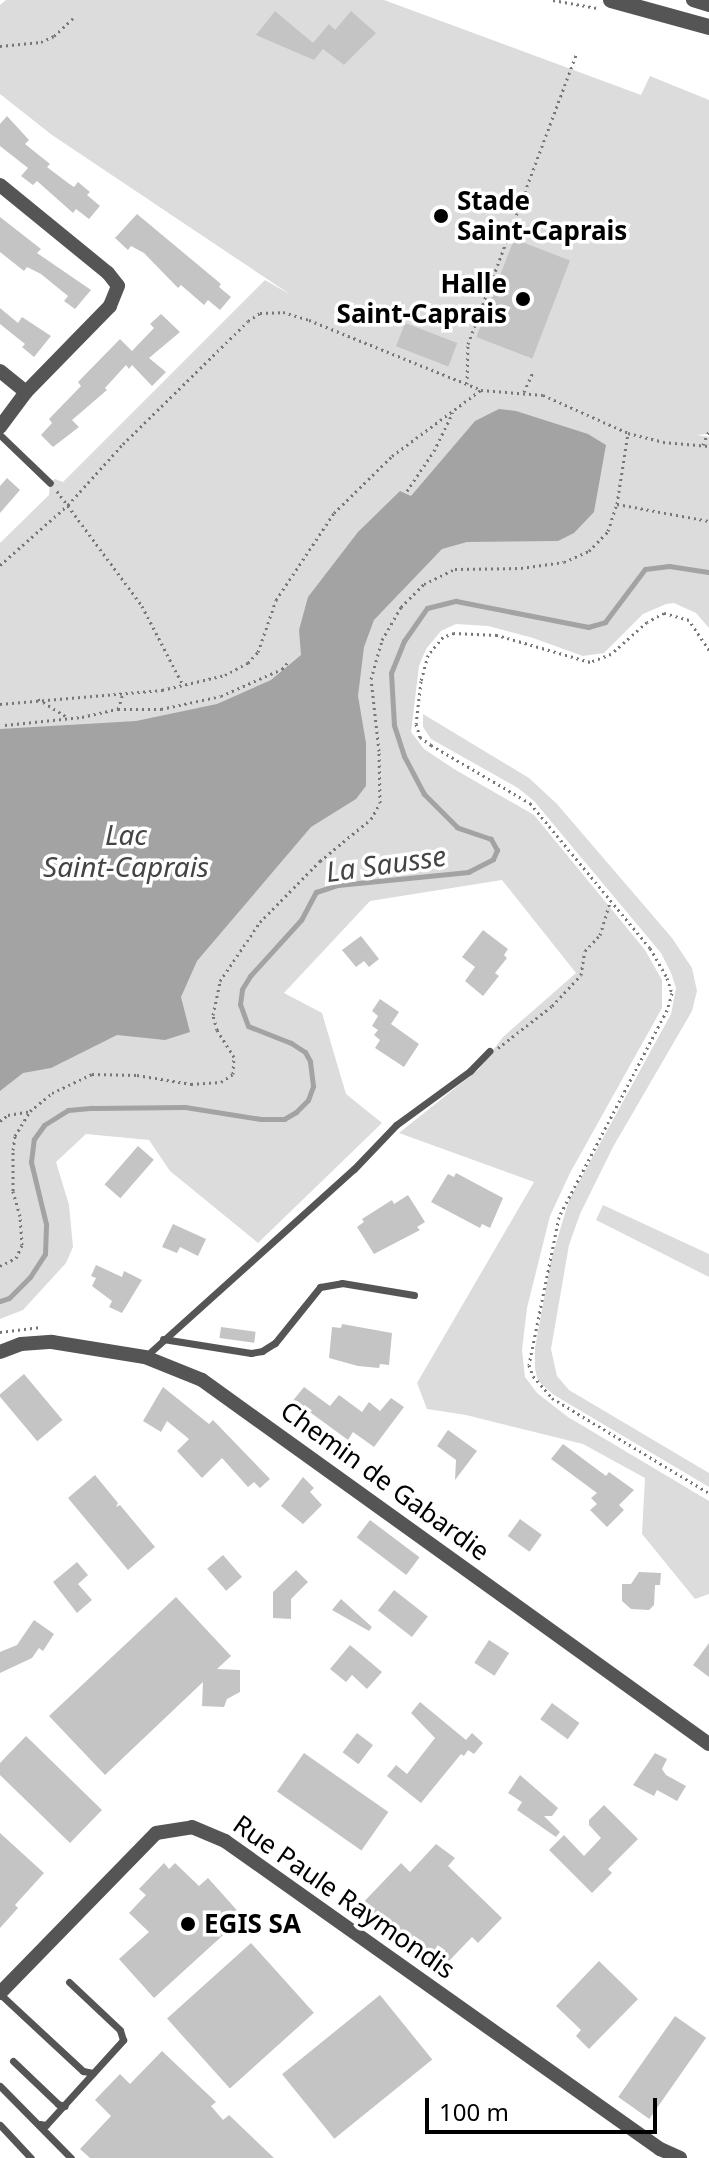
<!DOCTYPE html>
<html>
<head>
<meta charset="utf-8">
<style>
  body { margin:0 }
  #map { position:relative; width:709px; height:2158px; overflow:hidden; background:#fff; font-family:"Noto Sans",sans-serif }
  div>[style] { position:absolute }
  .green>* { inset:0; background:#dcdcdc }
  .water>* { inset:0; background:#a3a3a3 }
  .stream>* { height:5px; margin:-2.5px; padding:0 2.5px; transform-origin:2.5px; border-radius:2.5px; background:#a3a3a3 }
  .building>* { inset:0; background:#c4c4c4; transform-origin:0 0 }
  .path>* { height:3px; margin-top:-1.5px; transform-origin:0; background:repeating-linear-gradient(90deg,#777 0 2px,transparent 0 6px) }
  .service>* { height:7px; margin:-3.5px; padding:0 3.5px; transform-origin:3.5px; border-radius:3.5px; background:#555 }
  .minor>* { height:14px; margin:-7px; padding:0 7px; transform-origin:7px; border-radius:7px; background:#555 }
  .tertiary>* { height:16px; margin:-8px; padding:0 8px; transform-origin:8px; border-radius:8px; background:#555 }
  .dots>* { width:22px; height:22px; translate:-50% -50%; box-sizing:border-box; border:4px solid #fff; border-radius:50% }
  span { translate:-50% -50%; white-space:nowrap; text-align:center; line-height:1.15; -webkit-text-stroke:7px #fff; paint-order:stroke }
  .poi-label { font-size:26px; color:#000; font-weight:700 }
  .left { translate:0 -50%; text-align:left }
  .right { translate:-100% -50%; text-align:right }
  .street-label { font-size:26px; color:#000 }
  .water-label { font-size:28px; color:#444; font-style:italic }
  .scale { position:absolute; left:425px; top:2098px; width:232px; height:36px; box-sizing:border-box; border:4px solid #000; border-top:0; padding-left:10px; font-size:24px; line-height:28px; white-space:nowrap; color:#000; -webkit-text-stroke:6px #fff; paint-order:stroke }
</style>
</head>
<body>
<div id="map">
  <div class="green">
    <div style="clip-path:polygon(6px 0,384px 0,641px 95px,650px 76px,709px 100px,709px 434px,697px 435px,709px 437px,709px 628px,696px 613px,674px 603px,666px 604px,643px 614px,604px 653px,583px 656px,533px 638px,488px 626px,456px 624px,441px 631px,426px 649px,419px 666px,411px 732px,424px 749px,454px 769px,534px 815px,645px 950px,662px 980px,662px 1008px,570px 1173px,550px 1216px,527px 1308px,522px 1350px,525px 1377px,537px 1393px,568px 1417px,709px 1501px,709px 1594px,695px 1599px,642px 1534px,645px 1478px,583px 1444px,466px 1415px,427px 1409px,417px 1383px,534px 1182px,399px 1133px,479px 1069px,503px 1037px,576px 973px,502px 880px,370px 901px,284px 993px,322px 1013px,346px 1094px,382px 1123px,258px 1243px,170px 1171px,149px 1140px,86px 1134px,56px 1162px,69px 1205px,73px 1247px,66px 1263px,23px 1310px,0 1319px,0 543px,49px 495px,50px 483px,55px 479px,63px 482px,265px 280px,291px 295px,52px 135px,0 94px,0 5px)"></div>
    <div style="clip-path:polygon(423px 714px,529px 778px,557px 804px,672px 938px,692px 968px,697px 991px,692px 1011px,613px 1147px,580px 1214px,569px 1245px,551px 1349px,557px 1376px,569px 1390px,709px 1473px,709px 1487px,554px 1395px,538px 1381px,535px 1369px,535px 1348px,551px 1260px,569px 1200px,671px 1014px,676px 988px,671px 973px,661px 953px,534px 801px,518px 788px,431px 739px,423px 727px)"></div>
    <div style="clip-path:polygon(603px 1205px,709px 1254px,709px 1277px,596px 1220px)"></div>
  </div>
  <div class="water">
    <div style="clip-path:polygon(499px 409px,516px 411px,588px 434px,606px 445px,594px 512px,574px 533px,558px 541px,467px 542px,442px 549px,374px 620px,364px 647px,358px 696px,366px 743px,366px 786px,356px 799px,311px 827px,197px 961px,181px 997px,190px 1032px,165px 1040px,117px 1035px,51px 1068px,23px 1073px,0 1091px,0 729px,136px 721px,217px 704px,271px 680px,301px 655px,299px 630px,308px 597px,358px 532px,400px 491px,411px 496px,475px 421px)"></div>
  </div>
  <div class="stream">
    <div style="left:0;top:1301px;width:9px;rotate:-18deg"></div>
    <div style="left:9px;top:1298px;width:30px;rotate:-45deg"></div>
    <div style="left:30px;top:1277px;width:27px;rotate:-57deg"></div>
    <div style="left:45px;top:1254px;width:30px;rotate:-88deg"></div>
    <div style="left:46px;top:1224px;width:64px;rotate:-103.6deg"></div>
    <div style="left:31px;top:1162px;width:23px;rotate:-83deg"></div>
    <div style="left:34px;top:1139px;width:17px;rotate:-54deg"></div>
    <div style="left:44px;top:1125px;width:28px;rotate:-32deg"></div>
    <div style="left:68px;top:1110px;width:25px;rotate:-5deg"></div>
    <div style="left:93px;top:1108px;width:92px;rotate:-0.6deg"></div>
    <div style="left:185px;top:1107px;width:77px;rotate:9deg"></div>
    <div style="left:261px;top:1119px;width:23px"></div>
    <div style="left:284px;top:1119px;width:14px;rotate:-30deg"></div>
    <div style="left:296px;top:1112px;width:17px;rotate:-45deg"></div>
    <div style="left:308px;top:1100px;width:15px;rotate:-70deg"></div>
    <div style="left:313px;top:1086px;width:25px;rotate:-97deg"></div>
    <div style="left:310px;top:1061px;width:10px;rotate:-119deg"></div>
    <div style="left:305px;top:1052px;width:17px;rotate:-147deg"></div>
    <div style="left:291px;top:1043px;width:46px;rotate:-158.4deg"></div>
    <div style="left:248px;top:1026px;width:23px;rotate:-110deg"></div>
    <div style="left:240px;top:1004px;width:15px;rotate:-82deg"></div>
    <div style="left:242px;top:989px;width:15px;rotate:-58deg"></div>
    <div style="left:250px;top:976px;width:76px;rotate:-47.7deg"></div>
    <div style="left:301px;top:920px;width:32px;rotate:-62deg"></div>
    <div style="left:316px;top:892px;width:23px;rotate:-18deg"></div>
    <div style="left:338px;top:885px;width:131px;rotate:-5.7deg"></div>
    <div style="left:468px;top:872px;width:28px;rotate:-27deg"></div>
    <div style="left:493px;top:859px;width:10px;rotate:-66deg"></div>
    <div style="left:497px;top:850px;width:13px;rotate:-119deg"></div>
    <div style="left:491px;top:839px;width:36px;rotate:-161deg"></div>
    <div style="left:457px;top:827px;width:47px;rotate:-135deg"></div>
    <div style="left:424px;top:794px;width:43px;rotate:-117.8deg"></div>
    <div style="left:404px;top:756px;width:33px;rotate:-108deg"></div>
    <div style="left:394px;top:725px;width:52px;rotate:-93.3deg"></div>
    <div style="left:391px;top:673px;width:35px;rotate:-68deg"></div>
    <div style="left:404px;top:641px;width:40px;rotate:-55.1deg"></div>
    <div style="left:427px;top:608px;width:30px;rotate:-14deg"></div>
    <div style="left:456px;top:601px;width:135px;rotate:11.1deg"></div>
    <div style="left:588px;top:627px;width:18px;rotate:-16deg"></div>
    <div style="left:605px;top:622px;width:66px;rotate:-53deg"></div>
    <div style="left:645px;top:569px;width:24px;rotate:-7deg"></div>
    <div style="left:669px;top:566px;width:40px;rotate:8.5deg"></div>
  </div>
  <div class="building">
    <div style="clip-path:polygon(275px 11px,313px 43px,329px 24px,335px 30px,351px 11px,376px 33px,344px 65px,323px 49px,314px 60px,256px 35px)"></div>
    <div style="clip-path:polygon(7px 116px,29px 140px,25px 144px,50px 164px,47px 167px,68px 183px,74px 187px,78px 182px,90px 192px,87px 195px,100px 206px,89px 219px,76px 209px,73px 213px,37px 181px,33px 185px,21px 176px,28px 168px,0 146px,0 124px)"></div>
    <div style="clip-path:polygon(137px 214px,221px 284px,219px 287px,231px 297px,220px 310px,208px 300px,204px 305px,181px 285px,178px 288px,144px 253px,131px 246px,128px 250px,115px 238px)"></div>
    <div style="clip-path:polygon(0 217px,41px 249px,37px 253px,91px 290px,75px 309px,64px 301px,68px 296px,41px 274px,27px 267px,24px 271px,0 252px)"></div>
    <div style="left:514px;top:239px;width:60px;height:105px;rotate:21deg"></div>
    <div style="clip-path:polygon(0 308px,18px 323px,22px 317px,51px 336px,34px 357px,22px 347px,25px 344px,0 324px)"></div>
    <div style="clip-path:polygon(161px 314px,180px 332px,149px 358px,166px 372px,152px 386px,132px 365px,129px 369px,126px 365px,105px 388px,107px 390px,72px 420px,79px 427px,53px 447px,41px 435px,52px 423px,49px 419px,81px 386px,78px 382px,120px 339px,132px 351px,154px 328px,150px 324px)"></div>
    <div style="left:405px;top:323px;width:56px;height:25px;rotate:21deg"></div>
    <div style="clip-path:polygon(7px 478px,20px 490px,0 513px,0 486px)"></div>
    <div style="clip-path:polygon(483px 930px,508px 949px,504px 955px,507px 958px,495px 973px,499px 976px,483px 996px,465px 981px,475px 967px,462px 957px)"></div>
    <div style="clip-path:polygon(361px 936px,379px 959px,369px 967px,364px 961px,356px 967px,342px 950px)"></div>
    <div style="clip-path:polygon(380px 999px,399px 1012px,391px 1024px,419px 1044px,404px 1067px,375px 1048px,380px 1040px,374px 1035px,378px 1030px,372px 1026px,378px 1016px,372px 1011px)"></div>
    <div style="left:138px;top:1146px;width:21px;height:51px;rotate:41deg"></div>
    <div style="clip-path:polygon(456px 1173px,503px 1198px,490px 1228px,482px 1224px,480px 1228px,431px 1202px,448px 1174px,454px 1177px)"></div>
    <div style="clip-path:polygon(408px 1195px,425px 1222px,417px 1227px,420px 1230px,374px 1254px,357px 1227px,364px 1222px,362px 1219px,392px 1200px,394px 1204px)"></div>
    <div style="clip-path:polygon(173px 1224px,206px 1239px,198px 1256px,180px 1247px,177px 1253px,162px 1247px)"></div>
    <div style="clip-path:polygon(96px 1265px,122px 1277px,124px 1271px,142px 1280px,122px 1313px,109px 1307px,112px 1301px,92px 1286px,96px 1278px,91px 1276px)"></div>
    <div style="clip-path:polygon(342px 1324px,392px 1333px,389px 1365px,380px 1364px,379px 1368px,358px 1366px,329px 1358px,332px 1327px,341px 1328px)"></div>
    <div style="left:221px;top:1327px;width:35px;height:11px;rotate:8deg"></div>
    <div style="left:24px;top:1374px;width:60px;height:33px;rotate:50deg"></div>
    <div style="clip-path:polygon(163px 1387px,209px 1424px,213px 1420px,270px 1479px,260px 1488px,254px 1482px,248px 1487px,222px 1458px,202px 1478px,177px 1451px,189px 1439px,167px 1421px,161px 1432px,143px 1421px)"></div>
    <div style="clip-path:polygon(304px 1387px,330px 1406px,339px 1395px,362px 1412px,369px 1402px,380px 1411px,391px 1398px,404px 1407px,374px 1447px,353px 1432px,348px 1440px,307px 1410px,305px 1413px,291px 1403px)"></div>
    <div style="clip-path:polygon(448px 1430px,477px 1451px,455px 1480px,456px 1460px,437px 1446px)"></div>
    <div style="clip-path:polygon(563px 1444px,606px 1476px,609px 1472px,634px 1490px,619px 1505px,624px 1510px,607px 1527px,590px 1510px,597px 1504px,591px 1498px,597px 1493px,551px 1459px)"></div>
    <div style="clip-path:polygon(95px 1475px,118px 1503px,116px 1507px,120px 1505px,155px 1547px,128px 1570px,68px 1498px)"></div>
    <div style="clip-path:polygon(303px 1477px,314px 1488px,310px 1492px,322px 1505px,303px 1524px,281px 1506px)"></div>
    <div style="left:520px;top:1519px;width:27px;height:21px;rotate:36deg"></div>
    <div style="left:370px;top:1520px;width:62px;height:22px;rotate:37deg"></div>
    <div style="left:223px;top:1555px;width:29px;height:21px;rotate:49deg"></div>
    <div style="clip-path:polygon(77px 1562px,88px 1575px,78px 1584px,92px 1600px,77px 1613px,53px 1582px)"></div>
    <div style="clip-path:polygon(296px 1570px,308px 1582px,291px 1599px,291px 1619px,273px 1618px,273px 1592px)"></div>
    <div style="clip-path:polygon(639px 1572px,661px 1573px,660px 1585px,655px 1585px,654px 1605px,649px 1610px,631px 1609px,622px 1601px,622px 1584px,631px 1584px)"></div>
    <div style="left:394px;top:1590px;width:43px;height:26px;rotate:38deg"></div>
    <div style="clip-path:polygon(176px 1597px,231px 1656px,217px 1669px,240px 1670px,240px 1692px,227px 1699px,224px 1707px,202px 1706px,203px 1682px,105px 1775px,49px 1716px)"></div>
    <div style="clip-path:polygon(341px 1599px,372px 1627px,369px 1631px,332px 1610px)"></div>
    <div style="clip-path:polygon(34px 1620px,54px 1634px,43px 1651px,39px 1648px,32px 1658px,0 1673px,0 1652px,17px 1645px)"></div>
    <div style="left:489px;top:1640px;width:24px;height:27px;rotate:33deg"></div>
    <div style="clip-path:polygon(709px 1643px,709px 1677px,693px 1665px)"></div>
    <div style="clip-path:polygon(350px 1645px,382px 1672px,367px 1689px,352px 1675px,346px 1682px,330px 1669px)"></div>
    <div style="clip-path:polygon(420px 1702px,466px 1740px,472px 1733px,483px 1743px,474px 1754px,468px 1750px,464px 1756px,461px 1754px,421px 1803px,387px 1776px,396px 1765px,407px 1774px,435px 1738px,411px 1713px)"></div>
    <div style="left:552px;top:1703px;width:34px;height:20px;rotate:36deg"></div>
    <div style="left:357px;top:1733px;width:20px;height:24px;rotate:37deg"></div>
    <div style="clip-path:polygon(26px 1736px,102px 1810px,70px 1843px,0 1775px,0 1763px)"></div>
    <div style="left:304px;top:1753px;width:103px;height:47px;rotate:35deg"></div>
    <div style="clip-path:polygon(655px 1753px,667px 1759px,662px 1769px,666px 1775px,686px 1786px,677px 1801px,657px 1790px,654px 1796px,633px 1785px)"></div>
    <div style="clip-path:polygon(520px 1775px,558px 1808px,552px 1816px,544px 1816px,560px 1832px,556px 1837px,517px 1810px,522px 1802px,508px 1793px)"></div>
    <div style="clip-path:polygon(604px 1805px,638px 1839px,608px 1869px,612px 1873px,592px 1893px,549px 1850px,564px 1835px,584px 1856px,601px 1838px,589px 1825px,589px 1820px)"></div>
    <div style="clip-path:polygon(0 1833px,44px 1873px,15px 1905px,18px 1908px,0 1928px)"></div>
    <div style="clip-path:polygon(436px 1844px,455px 1858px,448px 1866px,502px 1918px,478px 1943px,472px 1937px,448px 1962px,444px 1958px,436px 1967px,392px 1924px,385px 1930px,356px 1910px,401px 1863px,410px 1872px)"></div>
    <div style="clip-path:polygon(164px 1863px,169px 1869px,175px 1863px,199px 1886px,208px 1878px,243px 1917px,154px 1998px,119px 1959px,149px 1932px,129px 1913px,146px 1895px,139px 1889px)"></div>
    <div style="left:251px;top:1943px;width:94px;height:113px;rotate:48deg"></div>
    <div style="clip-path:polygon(599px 1961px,638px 1999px,589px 2049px,576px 2036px,581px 2030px,556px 2006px)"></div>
    <div style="left:380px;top:1995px;width:83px;height:126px;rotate:51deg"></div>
    <div style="left:675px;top:2016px;width:38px;height:99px;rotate:35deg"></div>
    <div style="clip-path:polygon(162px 2051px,216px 2102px,211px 2106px,223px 2120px,229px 2115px,274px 2158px,90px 2158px,80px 2149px,111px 2116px,95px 2100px,120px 2074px,130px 2084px)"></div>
  </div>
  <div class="path">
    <div style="left:553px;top:0;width:45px;rotate:10.3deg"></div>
    <div style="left:0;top:46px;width:41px;rotate:-5.6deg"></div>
    <div style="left:41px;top:42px;width:14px;rotate:-25deg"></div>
    <div style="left:54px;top:36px;width:26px;rotate:-43deg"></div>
    <div style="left:467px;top:384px;width:40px;rotate:-88.6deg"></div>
    <div style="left:468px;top:344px;width:309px;rotate:-69.5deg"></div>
    <div style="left:524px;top:392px;width:24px;rotate:-66deg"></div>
    <div style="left:703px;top:445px;width:15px;rotate:-67deg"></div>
    <div style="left:57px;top:491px;width:143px;rotate:53.5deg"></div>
    <div style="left:142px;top:606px;width:89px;rotate:62.6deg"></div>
    <div style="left:407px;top:491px;width:48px;rotate:-56deg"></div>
    <div style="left:434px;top:451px;width:43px;rotate:-64deg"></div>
    <div style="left:617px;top:504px;width:94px;rotate:10.5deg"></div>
    <div style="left:0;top:565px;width:91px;rotate:-41.4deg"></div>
    <div style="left:68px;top:505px;width:82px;rotate:-48deg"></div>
    <div style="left:123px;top:444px;width:175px;rotate:-44.5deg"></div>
    <div style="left:248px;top:321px;width:14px;rotate:-34deg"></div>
    <div style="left:260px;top:313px;width:23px;rotate:-2deg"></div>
    <div style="left:283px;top:312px;width:27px;rotate:17deg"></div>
    <div style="left:309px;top:320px;width:186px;rotate:22.1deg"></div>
    <div style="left:481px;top:390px;width:62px;rotate:4.6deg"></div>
    <div style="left:543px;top:395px;width:93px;rotate:24.1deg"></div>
    <div style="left:628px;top:433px;width:36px;rotate:14deg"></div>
    <div style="left:663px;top:442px;width:46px;rotate:5deg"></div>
    <div style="left:709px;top:650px;width:36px;rotate:-124deg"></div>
    <div style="left:689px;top:620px;width:26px;rotate:-164deg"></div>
    <div style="left:664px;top:613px;width:19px;rotate:152deg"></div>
    <div style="left:647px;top:622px;width:48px;rotate:138.4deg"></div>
    <div style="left:611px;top:654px;width:22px;rotate:159deg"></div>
    <div style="left:590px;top:662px;width:97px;rotate:-163.8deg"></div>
    <div style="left:497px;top:635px;width:43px;rotate:-177.3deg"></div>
    <div style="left:454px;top:633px;width:12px;rotate:160deg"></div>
    <div style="left:443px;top:637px;width:23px;rotate:130deg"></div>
    <div style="left:428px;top:655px;width:27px;rotate:105deg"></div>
    <div style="left:421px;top:681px;width:43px;rotate:96.6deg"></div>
    <div style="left:416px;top:724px;width:14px;rotate:73deg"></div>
    <div style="left:420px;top:737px;width:14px;rotate:36deg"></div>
    <div style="left:431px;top:745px;width:115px;rotate:30.4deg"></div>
    <div style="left:530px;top:803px;width:188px;rotate:50.4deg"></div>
    <div style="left:650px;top:948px;width:34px;rotate:60deg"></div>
    <div style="left:667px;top:978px;width:16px;rotate:72deg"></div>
    <div style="left:672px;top:993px;width:18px;rotate:106deg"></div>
    <div style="left:667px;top:1010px;width:233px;rotate:117.6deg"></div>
    <div style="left:559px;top:1217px;width:151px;rotate:101.5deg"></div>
    <div style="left:529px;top:1365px;width:12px;rotate:70deg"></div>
    <div style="left:533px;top:1376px;width:29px;rotate:49deg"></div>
    <div style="left:552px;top:1398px;width:184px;rotate:31.2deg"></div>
    <div style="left:38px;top:699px;width:36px;rotate:32deg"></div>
    <div style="left:0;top:704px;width:163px;rotate:-4.9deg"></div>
    <div style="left:162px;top:690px;width:65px;rotate:-13.4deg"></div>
    <div style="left:225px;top:675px;width:26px;rotate:-28deg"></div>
    <div style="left:248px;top:663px;width:15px;rotate:-48deg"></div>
    <div style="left:258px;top:652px;width:55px;rotate:-70.9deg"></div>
    <div style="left:276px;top:600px;width:105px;rotate:-56.3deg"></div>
    <div style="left:334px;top:513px;width:81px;rotate:-44.5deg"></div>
    <div style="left:392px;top:456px;width:111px;rotate:-36.6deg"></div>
    <div style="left:118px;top:709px;width:43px"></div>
    <div style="left:161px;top:709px;width:61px;rotate:-12.2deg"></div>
    <div style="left:221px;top:696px;width:67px;rotate:-23.9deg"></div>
    <div style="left:282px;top:669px;width:11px;rotate:-49deg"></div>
    <div style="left:5px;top:725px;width:77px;rotate:-5.9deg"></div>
    <div style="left:82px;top:717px;width:37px;rotate:-13deg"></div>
    <div style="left:118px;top:709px;width:16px;rotate:-72deg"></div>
    <div style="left:498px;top:1048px;width:68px;rotate:-37.9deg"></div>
    <div style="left:552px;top:1006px;width:42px;rotate:-46.9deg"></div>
    <div style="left:581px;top:975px;width:24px;rotate:-81deg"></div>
    <div style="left:585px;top:951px;width:22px;rotate:-47deg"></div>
    <div style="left:600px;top:935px;width:34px;rotate:-73deg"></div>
    <div style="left:0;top:1121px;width:10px;rotate:-37deg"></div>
    <div style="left:8px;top:1115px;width:22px;rotate:-10deg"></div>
    <div style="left:0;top:1266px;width:18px;rotate:-27deg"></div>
    <div style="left:16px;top:1258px;width:14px;rotate:-65deg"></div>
    <div style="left:22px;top:1245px;width:29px;rotate:-94deg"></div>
    <div style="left:20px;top:1216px;width:26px;rotate:-106deg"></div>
    <div style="left:13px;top:1191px;width:41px;rotate:-90deg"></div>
    <div style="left:13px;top:1150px;width:14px;rotate:-82deg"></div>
    <div style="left:15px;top:1136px;width:29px;rotate:-59deg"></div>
    <div style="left:30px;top:1111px;width:28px;rotate:-39deg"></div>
    <div style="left:52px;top:1093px;width:44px;rotate:-25.4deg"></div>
    <div style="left:92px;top:1074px;width:45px;rotate:1.3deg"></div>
    <div style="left:137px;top:1075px;width:55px;rotate:9.5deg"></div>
    <div style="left:191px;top:1084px;width:30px;rotate:-4deg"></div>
    <div style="left:221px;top:1082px;width:14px;rotate:-34deg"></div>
    <div style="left:233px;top:1074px;width:17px;rotate:-87deg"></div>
    <div style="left:234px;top:1057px;width:32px;rotate:-122deg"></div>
    <div style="left:217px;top:1030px;width:16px;rotate:-105deg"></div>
    <div style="left:213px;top:1015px;width:35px;rotate:-78deg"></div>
    <div style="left:220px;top:981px;width:71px;rotate:-55.9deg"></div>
    <div style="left:260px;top:922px;width:86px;rotate:-45.5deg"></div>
    <div style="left:320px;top:861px;width:66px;rotate:-39.5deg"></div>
    <div style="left:371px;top:819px;width:18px;rotate:-61deg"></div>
    <div style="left:380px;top:803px;width:52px;rotate:-91.1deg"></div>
    <div style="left:379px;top:751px;width:72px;rotate:-96.3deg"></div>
    <div style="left:371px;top:679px;width:41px;rotate:-74.2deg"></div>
    <div style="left:382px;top:640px;width:38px;rotate:-60deg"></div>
    <div style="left:401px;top:607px;width:33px;rotate:-45deg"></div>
    <div style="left:424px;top:584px;width:34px;rotate:-26deg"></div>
    <div style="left:455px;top:569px;width:66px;rotate:-0.9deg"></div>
    <div style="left:521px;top:568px;width:43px;rotate:-7.9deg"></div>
    <div style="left:564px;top:562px;width:27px;rotate:-24deg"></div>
    <div style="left:589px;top:551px;width:28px;rotate:-46deg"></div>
    <div style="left:608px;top:531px;width:28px;rotate:-72deg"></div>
    <div style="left:617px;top:504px;width:72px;rotate:-81.2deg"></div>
    <div style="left:0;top:1332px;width:39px;rotate:-7deg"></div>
  </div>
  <div class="service">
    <div style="left:0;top:435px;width:69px;rotate:43.8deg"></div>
    <div style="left:163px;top:1339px;width:89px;rotate:9deg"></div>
    <div style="left:251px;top:1353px;width:11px;rotate:-10deg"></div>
    <div style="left:262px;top:1351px;width:15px;rotate:-32deg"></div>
    <div style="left:275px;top:1343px;width:72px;rotate:-51.2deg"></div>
    <div style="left:320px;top:1287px;width:22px;rotate:-10deg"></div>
    <div style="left:342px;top:1283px;width:73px;rotate:9.5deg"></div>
    <div style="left:145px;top:1357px;width:281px;rotate:-42deg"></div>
    <div style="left:354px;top:1169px;width:61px;rotate:-46.3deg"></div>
    <div style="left:396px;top:1125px;width:92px;rotate:-36.1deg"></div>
    <div style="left:470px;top:1071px;width:28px;rotate:-46deg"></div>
    <div style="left:0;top:1994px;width:113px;rotate:42.9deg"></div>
    <div style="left:83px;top:2071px;width:10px;rotate:11deg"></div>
    <div style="left:13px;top:2061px;width:62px;rotate:43.7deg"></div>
    <div style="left:58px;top:2104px;width:7px;rotate:16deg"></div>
    <div style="left:0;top:2086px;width:101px;rotate:45.4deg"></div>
    <div style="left:40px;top:2124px;width:6px;rotate:9deg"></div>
    <div style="left:46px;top:2125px;width:115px;rotate:-47.8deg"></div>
    <div style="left:123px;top:2040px;width:10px;rotate:-107deg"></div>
    <div style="left:120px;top:2030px;width:70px;rotate:-136.7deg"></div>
    <div style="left:0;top:2125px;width:45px;rotate:46.8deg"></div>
  </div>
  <div class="minor">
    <div style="left:693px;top:0;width:17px;rotate:17deg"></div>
    <div style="left:0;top:185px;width:139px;rotate:39.2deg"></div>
    <div style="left:108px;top:273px;width:16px;rotate:52deg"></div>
    <div style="left:118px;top:286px;width:22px;rotate:112deg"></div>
    <div style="left:110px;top:306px;width:120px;rotate:134.3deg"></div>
    <div style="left:26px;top:392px;width:44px;rotate:126.6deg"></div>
    <div style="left:0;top:371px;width:33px;rotate:39deg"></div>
    <div style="left:0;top:1352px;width:22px;rotate:-21deg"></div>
    <div style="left:21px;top:1344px;width:31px;rotate:-4deg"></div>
    <div style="left:52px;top:1342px;width:94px;rotate:9.2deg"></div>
    <div style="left:145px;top:1357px;width:61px;rotate:22deg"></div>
    <div style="left:202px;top:1380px;width:624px;rotate:35.68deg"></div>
    <div style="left:0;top:1993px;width:223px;rotate:-45.7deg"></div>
    <div style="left:156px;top:1833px;width:36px;rotate:-9deg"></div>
    <div style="left:192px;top:1827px;width:36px;rotate:23deg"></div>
    <div style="left:225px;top:1841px;width:533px;rotate:35.3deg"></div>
    <div style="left:660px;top:2149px;width:22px;rotate:24deg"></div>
  </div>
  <div class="tertiary">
    <div style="left:611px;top:0;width:102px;rotate:15.4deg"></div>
  </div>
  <div class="dots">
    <div style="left:441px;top:216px;background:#000"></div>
    <div style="left:523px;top:299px;background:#000"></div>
    <div style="left:188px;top:1924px;background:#000"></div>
  </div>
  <div class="poi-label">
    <span class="left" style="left:457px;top:216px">Stade<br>Saint-Caprais</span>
    <span class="right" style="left:507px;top:299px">Halle<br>Saint-Caprais</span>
    <span class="left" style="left:204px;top:1924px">EGIS SA</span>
  </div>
  <div class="street-label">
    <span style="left:385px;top:1481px;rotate:36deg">Chemin de Gabardie</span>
    <span style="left:344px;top:1897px;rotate:35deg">Rue Paule Raymondis</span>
  </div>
  <div class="water-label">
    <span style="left:126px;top:850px">Lac<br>Saint-Caprais</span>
    <span style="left:386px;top:863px;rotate:-8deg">La Sausse</span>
  </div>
  <div class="scale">100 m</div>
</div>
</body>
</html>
